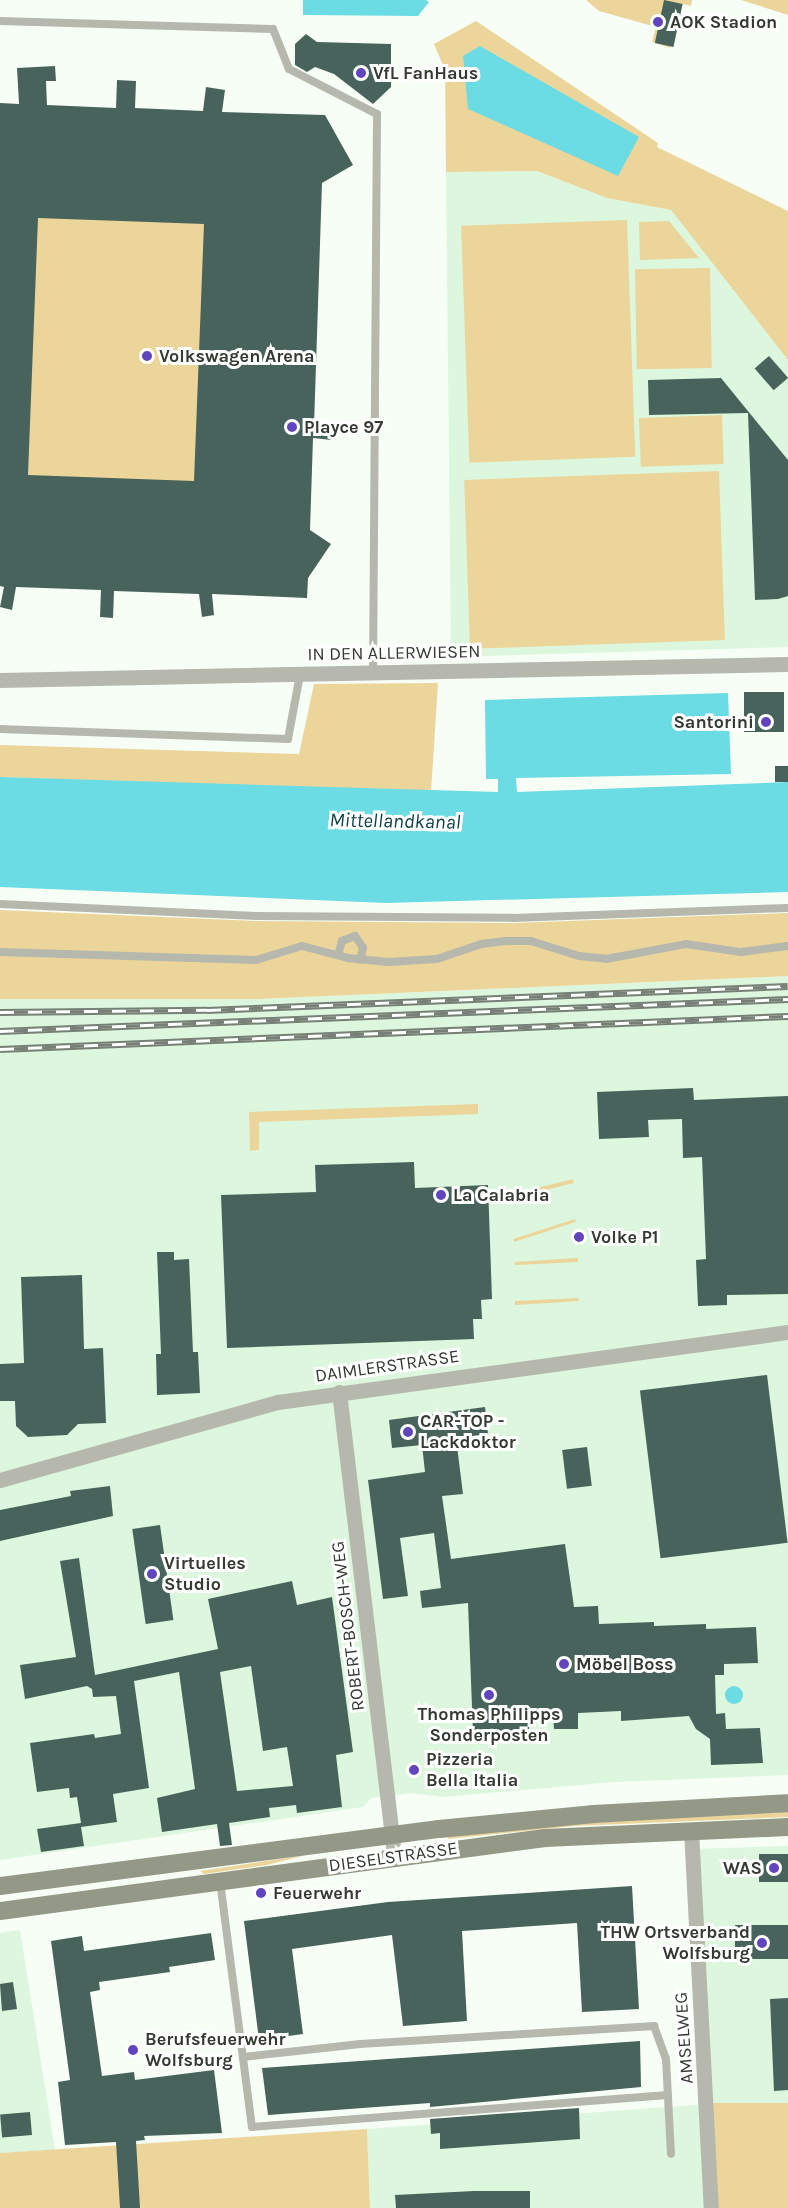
<!DOCTYPE html>
<html>
<head>
<meta charset="utf-8">
<style>
  body { margin:0 }
  #map { position:relative; width:788px; height:2208px; overflow:hidden; background:#f6fef6; font-family:Karla,sans-serif }
  div>[style] { position:absolute }
  .built>* { inset:0; background:#dcf7dd }
  .green>* { inset:0; background:#ebd59a; transform-origin:0 0 }
  .water>* { inset:0; background:#6bdbe4 }
  .round { border-radius:50% }
  .building>* { inset:0; background:#47635b; transform-origin:0 0 }
  .lane>* { height:8px; margin:-4px; padding:0 4px; transform-origin:4px; border-radius:4px; background:#b6b8ad }
  .street>* { height:15px; margin:-7.5px; padding:0 7.5px; transform-origin:7.5px; border-radius:7.5px; background:#b6b8ad }
  .secondary>* { height:18px; margin:-9px; padding:0 9px; transform-origin:9px; border-radius:9px; background:#949887 }
  .rail>* { height:7px; margin-top:-3.5px; transform-origin:0; background:repeating-linear-gradient(90deg,#fff 0 14px,#777f77 0 28px); box-sizing:border-box; border-block:2px solid #777f77 }
  .dots>* { width:16px; height:16px; translate:-50% -50%; box-sizing:border-box; border:3px solid #fff; border-radius:50% }
  span { translate:-50% -50%; white-space:nowrap; text-align:center; line-height:1.15; -webkit-text-stroke:6px #fff; paint-order:stroke }
  .poi-label { font-size:18px; color:#333b33; font-weight:700 }
  .left { translate:0 -50%; text-align:left }
  .right { translate:-100% -50%; text-align:right }
  .street-label { font-size:18px; color:#333b33 }
  .water-label { font-size:20px; color:#0e4246; font-style:italic }
</style>
</head>
<body>
<div id="map">
  <div class="built">
    <div style="clip-path:polygon(537px 171px,607px 198px,671px 210px,788px 360px,788px 647px,451px 657px,446px 172px)"></div>
    <div style="clip-path:polygon(788px 976px,788px 1775px,614px 1782px,443px 1797px,411px 1793px,371px 1798px,363px 1807px,0 1860px,0 999px,258px 999px)"></div>
    <div style="clip-path:polygon(788px 1846px,788px 2103px,707px 2104px,711px 2208px,370px 2208px,367px 2129px,707px 2104px,692px 1849px)"></div>
    <div style="clip-path:polygon(20px 1930px,55px 2150px,0 2153px,0 1933px)"></div>
  </div>
  <div class="green">
    <div style="clip-path:polygon(586px 0,692px 0,691px 6px,683px 4px,670px 48px,652px 42px,656px 27px,599px 11px)"></div>
    <div style="clip-path:polygon(741px 0,788px 0,788px 15px)"></div>
    <div style="clip-path:polygon(476px 21px,658px 143px,657px 147px,788px 211px,788px 360px,671px 210px,607px 198px,537px 171px,446px 172px,445px 70px,434px 44px)"></div>
    <div style="clip-path:polygon(0 132px,219px 132px,281px 501px,20px 568px)"></div>
    <div style="left:627px;top:220px;width:237px;height:166px;rotate:88deg"></div>
    <div style="clip-path:polygon(669px 221px,699px 258px,640px 260px,639px 222px)"></div>
    <div style="left:710px;top:268px;width:100px;height:75px;rotate:89deg"></div>
    <div style="left:722px;top:415px;width:49px;height:83px;rotate:88deg"></div>
    <div style="left:719px;top:471px;width:169px;height:255px;rotate:88deg"></div>
    <div style="clip-path:polygon(438px 683px,431px 792px,0 777px,0 745px,299px 754px,314px 684px)"></div>
    <div style="clip-path:polygon(0 910px,257px 921px,513px 923px,788px 913px,788px 976px,258px 999px,0 999px)"></div>
    <div style="clip-path:polygon(478px 1104px,478px 1114px,259px 1122px,259px 1150px,250px 1151px,249px 1112px)"></div>
    <div style="left:573px;top:1179px;width:4px;height:64px;rotate:76deg"></div>
    <div style="left:575px;top:1219px;width:3px;height:65px;rotate:72deg"></div>
    <div style="clip-path:polygon(578px 1258px,578px 1262px,515px 1265px,515px 1262px)"></div>
    <div style="clip-path:polygon(578px 1298px,579px 1301px,515px 1305px,515px 1301px)"></div>
    <div style="clip-path:polygon(788px 1809px,788px 1817px,574px 1826px,448px 1839px,447px 1833px)"></div>
    <div style="clip-path:polygon(306px 1855px,267px 1865px,204px 1874px,200px 1871px)"></div>
    <div style="left:788px;top:2103px;width:105px;height:81px;rotate:90deg"></div>
    <div style="clip-path:polygon(367px 2129px,370px 2208px,0 2208px,0 2153px)"></div>
  </div>
  <div class="water">
    <div style="clip-path:polygon(303px 0,426px 0,429px 2px,418px 16px,303px 15px)"></div>
    <div style="clip-path:polygon(480px 46px,639px 137px,618px 176px,468px 109px,463px 56px)"></div>
    <div style="clip-path:polygon(728px 693px,731px 774px,516px 778px,517px 792px,788px 782px,788px 892px,386px 903px,0 887px,0 777px,498px 792px,498px 779px,486px 779px,485px 700px)"></div>
    <div class="round" style="left:725px;top:1686px;width:18px;height:18px"></div>
  </div>
  <div class="building">
    <div style="left:664px;top:0;width:19px;height:44px;rotate:12deg"></div>
    <div style="clip-path:polygon(306px 34px,317px 42px,391px 44px,391px 87px,373px 104px,334px 74px,315px 67px,307px 72px,295px 65px,295px 44px)"></div>
    <div style="clip-path:polygon(evenodd,55px 66px,56px 81px,46px 81px,47px 105px,116px 108px,117px 80px,136px 81px,135px 108px,203px 111px,206px 87px,225px 90px,222px 112px,325px 115px,353px 165px,322px 183px,314px 426px,333px 428px,332px 440px,313px 438px,310px 530px,331px 544px,308px 578px,307px 598px,212px 594px,214px 615px,202px 617px,199px 594px,114px 591px,113px 618px,100px 617px,101px 590px,16px 587px,12px 610px,0 607px,4px 587px,0 586px,0 103px,19px 104px,17px 68px,55px 66px,38px 218px,204px 224px,194px 481px,28px 475px,38px 218px)"></div>
    <div style="left:769px;top:356px;width:29px;height:19px;rotate:49deg"></div>
    <div style="clip-path:polygon(721px 378px,788px 460px,788px 596px,778px 599px,755px 600px,748px 413px,649px 415px,648px 380px)"></div>
    <div style="left:784px;top:692px;width:40px;height:40px;rotate:90deg"></div>
    <div style="left:775px;top:766px;width:13px;height:16px"></div>
    <div style="clip-path:polygon(693px 1088px,694px 1100px,788px 1096px,788px 1294px,727px 1295px,727px 1305px,698px 1306px,696px 1260px,706px 1259px,702px 1157px,683px 1158px,682px 1119px,648px 1120px,649px 1137px,599px 1139px,597px 1092px)"></div>
    <div style="clip-path:polygon(414px 1162px,415px 1188px,488px 1185px,492px 1299px,481px 1300px,482px 1319px,473px 1319px,474px 1339px,227px 1348px,221px 1195px,316px 1192px,315px 1165px)"></div>
    <div style="clip-path:polygon(157px 1252px,174px 1252px,174px 1260px,189px 1259px,193px 1352px,198px 1352px,200px 1393px,157px 1395px,156px 1354px,161px 1354px)"></div>
    <div style="clip-path:polygon(82px 1275px,84px 1349px,103px 1348px,106px 1423px,78px 1424px,67px 1435px,28px 1437px,16px 1426px,15px 1401px,0 1401px,0 1364px,24px 1363px,21px 1277px)"></div>
    <div style="left:767px;top:1375px;width:169px;height:128px;rotate:83deg"></div>
    <div style="clip-path:polygon(485px 1407px,488px 1434px,456px 1438px,463px 1494px,442px 1496px,451px 1559px,565px 1544px,574px 1607px,598px 1606px,599px 1624px,654px 1622px,654px 1626px,706px 1624px,706px 1629px,756px 1627px,758px 1663px,724px 1664px,724px 1675px,715px 1675px,716px 1714px,725px 1713px,726px 1729px,760px 1728px,763px 1763px,711px 1765px,710px 1739px,696px 1729px,689px 1716px,621px 1721px,621px 1711px,578px 1713px,578px 1729px,554px 1729px,553px 1714px,529px 1715px,529px 1731px,473px 1733px,468px 1603px,422px 1608px,420px 1591px,441px 1588px,434px 1533px,400px 1538px,408px 1596px,383px 1599px,368px 1480px,425px 1472px,422px 1445px,392px 1448px,389px 1420px)"></div>
    <div style="left:587px;top:1447px;width:39px;height:25px;rotate:83deg"></div>
    <div style="clip-path:polygon(110px 1486px,113px 1516px,0 1541px,0 1510px,71px 1496px,70px 1491px)"></div>
    <div style="left:160px;top:1525px;width:96px;height:28px;rotate:82deg"></div>
    <div style="clip-path:polygon(evenodd,79px 1558px,95px 1675px,218px 1649px,208px 1599px,292px 1581px,297px 1605px,332px 1597px,353px 1752px,336px 1755px,342px 1807px,297px 1813px,296px 1805px,269px 1808px,270px 1817px,229px 1823px,232px 1845px,220px 1846px,217px 1824px,162px 1832px,157px 1798px,195px 1789px,179px 1672px,134px 1681px,149px 1788px,113px 1794px,117px 1822px,81px 1827px,84px 1846px,41px 1852px,37px 1829px,81px 1823px,77px 1797px,70px 1798px,69px 1788px,37px 1792px,30px 1743px,94px 1734px,95px 1738px,121px 1734px,116px 1696px,93px 1697px,92px 1689px,87px 1686px,25px 1699px,20px 1665px,76px 1657px,60px 1561px,79px 1558px,251px 1666px,263px 1751px,287px 1747px,293px 1786px,237px 1791px,220px 1672px,251px 1666px)"></div>
    <div style="left:788px;top:1854px;width:28px;height:29px;rotate:90deg"></div>
    <div style="clip-path:polygon(632px 1886px,639px 2009px,582px 2012px,577px 1923px,462px 1931px,467px 2021px,403px 2026px,392px 1935px,292px 1949px,303px 2034px,259px 2040px,244px 1921px,388px 1902px)"></div>
    <div style="left:788px;top:1925px;width:34px;height:53px;rotate:90deg"></div>
    <div style="clip-path:polygon(211px 1933px,215px 1960px,169px 1967px,170px 1972px,99px 1982px,100px 1990px,90px 1992px,102px 2076px,134px 2072px,135px 2080px,214px 2070px,222px 2133px,144px 2136px,145px 2140px,136px 2141px,140px 2208px,120px 2208px,116px 2142px,65px 2145px,58px 2082px,70px 2080px,51px 1941px,82px 1936px,84px 1951px)"></div>
    <div style="clip-path:polygon(13px 1982px,17px 2009px,2px 2011px,0 1984px)"></div>
    <div style="clip-path:polygon(788px 1998px,788px 2090px,774px 2091px,770px 1999px)"></div>
    <div style="clip-path:polygon(640px 2041px,641px 2087px,430px 2107px,430px 2103px,268px 2115px,262px 2068px)"></div>
    <div style="clip-path:polygon(579px 2108px,580px 2139px,440px 2149px,440px 2133px,431px 2134px,430px 2119px)"></div>
    <div style="left:30px;top:2112px;width:23px;height:30px;rotate:85deg"></div>
    <div style="clip-path:polygon(474px 2191px,530px 2191px,530px 2208px,396px 2208px,395px 2195px)"></div>
  </div>
  <div class="lane">
    <div style="left:0;top:21px;width:273px;rotate:1.7deg"></div>
    <div style="left:273px;top:29px;width:43px;rotate:68.2deg"></div>
    <div style="left:289px;top:69px;width:99px;rotate:27.1deg"></div>
    <div style="left:377px;top:114px;width:560px;rotate:90.41deg"></div>
    <div style="left:0;top:729px;width:288px;rotate:2deg"></div>
    <div style="left:288px;top:739px;width:65px;rotate:-79.4deg"></div>
    <div style="left:0;top:904px;width:257px;rotate:2.7deg"></div>
    <div style="left:257px;top:916px;width:256px;rotate:0.4deg"></div>
    <div style="left:513px;top:918px;width:275px;rotate:-2.1deg"></div>
    <div style="left:0;top:952px;width:256px;rotate:1.8deg"></div>
    <div style="left:256px;top:960px;width:48px;rotate:-16.9deg"></div>
    <div style="left:302px;top:946px;width:48px;rotate:14.6deg"></div>
    <div style="left:348px;top:958px;width:40px;rotate:5.7deg"></div>
    <div style="left:388px;top:962px;width:49px;rotate:-3.5deg"></div>
    <div style="left:437px;top:959px;width:46px;rotate:-18.8deg"></div>
    <div style="left:481px;top:944px;width:25px;rotate:-7deg"></div>
    <div style="left:506px;top:941px;width:25px"></div>
    <div style="left:531px;top:941px;width:50px;rotate:17.4deg"></div>
    <div style="left:579px;top:956px;width:27px;rotate:6deg"></div>
    <div style="left:606px;top:959px;width:81px;rotate:-10.6deg"></div>
    <div style="left:686px;top:944px;width:56px;rotate:8.3deg"></div>
    <div style="left:741px;top:952px;width:47px;rotate:-7.3deg"></div>
    <div style="left:338px;top:955px;width:15px;rotate:-74deg"></div>
    <div style="left:342px;top:941px;width:14px;rotate:-21deg"></div>
    <div style="left:355px;top:936px;width:14px;rotate:56deg"></div>
    <div style="left:363px;top:948px;width:12px;rotate:104deg"></div>
    <div style="left:220px;top:1881px;width:248px;rotate:82.6deg"></div>
    <div style="left:252px;top:2127px;width:417px;rotate:-4.4deg"></div>
    <div style="left:243px;top:2057px;width:118px;rotate:-6.3deg"></div>
    <div style="left:360px;top:2044px;width:295px;rotate:-3.5deg"></div>
    <div style="left:654px;top:2026px;width:35px;rotate:70deg"></div>
    <div style="left:666px;top:2059px;width:95px;rotate:87deg"></div>
  </div>
  <div class="street">
    <div style="left:0;top:680px;width:788px;rotate:-1.16deg"></div>
    <div style="left:339px;top:1392px;width:467px;rotate:83.2deg"></div>
    <div style="left:0;top:1480px;width:289px;rotate:-15.7deg"></div>
    <div style="left:278px;top:1402px;width:515px;rotate:-7.82deg"></div>
    <div style="left:691px;top:1830px;width:379px;rotate:87deg"></div>
  </div>
  <div class="secondary">
    <div style="left:0;top:1886px;width:443px;rotate:-7.4deg"></div>
    <div style="left:439px;top:1829px;width:156px;rotate:-5.5deg"></div>
    <div style="left:594px;top:1814px;width:194px;rotate:-3.2deg"></div>
    <div style="left:0;top:1911px;width:550px;rotate:-7.63deg"></div>
    <div style="left:545px;top:1838px;width:243px;rotate:-2.6deg"></div>
  </div>
  <div class="rail">
    <div style="left:0;top:1012px;width:207px;rotate:-0.6deg"></div>
    <div style="left:207px;top:1010px;width:581px;rotate:-2.37deg"></div>
    <div style="left:0;top:1031px;width:789px;rotate:-2.33deg"></div>
    <div style="left:0;top:1049px;width:789px;rotate:-2.4deg"></div>
  </div>
  <div class="dots">
    <div style="left:658px;top:22px;background:#6045be"></div>
    <div style="left:361px;top:73px;background:#6045be"></div>
    <div style="left:147px;top:356px;background:#6045be"></div>
    <div style="left:292px;top:427px;background:#6045be"></div>
    <div style="left:766px;top:722px;background:#6045be"></div>
    <div style="left:441px;top:1195px;background:#6045be"></div>
    <div style="left:579px;top:1237px;background:#6045be"></div>
    <div style="left:408px;top:1432px;background:#6045be"></div>
    <div style="left:152px;top:1574px;background:#6045be"></div>
    <div style="left:564px;top:1664px;background:#6045be"></div>
    <div style="left:489px;top:1695px;background:#6045be"></div>
    <div style="left:414px;top:1770px;background:#6045be"></div>
    <div style="left:774px;top:1868px;background:#6045be"></div>
    <div style="left:261px;top:1893px;background:#6045be"></div>
    <div style="left:762px;top:1943px;background:#6045be"></div>
    <div style="left:133px;top:2050px;background:#6045be"></div>
  </div>
  <div class="poi-label">
    <span class="left" style="left:670px;top:22px">AOK Stadion</span>
    <span class="left" style="left:373px;top:73px">VfL FanHaus</span>
    <span class="left" style="left:159px;top:356px">Volkswagen Arena</span>
    <span class="left" style="left:304px;top:427px">Playce 97</span>
    <span class="right" style="left:754px;top:722px">Santorini</span>
    <span class="left" style="left:453px;top:1195px">La Calabria</span>
    <span class="left" style="left:591px;top:1237px">Volke P1</span>
    <span class="left" style="left:420px;top:1432px">CAR-TOP -<br>Lackdoktor</span>
    <span class="left" style="left:164px;top:1574px">Virtuelles<br>Studio</span>
    <span class="left" style="left:576px;top:1664px">Möbel Boss</span>
    <span style="left:489px;top:1725px">Thomas Philipps<br>Sonderposten</span>
    <span class="left" style="left:426px;top:1770px">Pizzeria<br>Bella Italia</span>
    <span class="right" style="left:762px;top:1868px">WAS</span>
    <span class="left" style="left:273px;top:1893px">Feuerwehr</span>
    <span class="right" style="left:750px;top:1943px">THW Ortsverband<br>Wolfsburg</span>
    <span class="left" style="left:145px;top:2050px">Berufsfeuerwehr<br>Wolfsburg</span>
  </div>
  <div class="street-label">
    <span style="left:394px;top:653px;rotate:-1deg">IN DEN ALLERWIESEN</span>
    <span style="left:387px;top:1366px;rotate:-8deg">DAIMLERSTRASSE</span>
    <span style="left:348px;top:1626px;rotate:-97deg">ROBERT-BOSCH-WEG</span>
    <span style="left:393px;top:1857px;rotate:-8deg">DIESELSTRASSE</span>
    <span style="left:684px;top:2038px;rotate:-94deg">AMSELWEG</span>
  </div>
  <div class="water-label">
    <span style="left:395px;top:821px;rotate:1deg">Mittellandkanal</span>
  </div>
</div>
</body>
</html>
